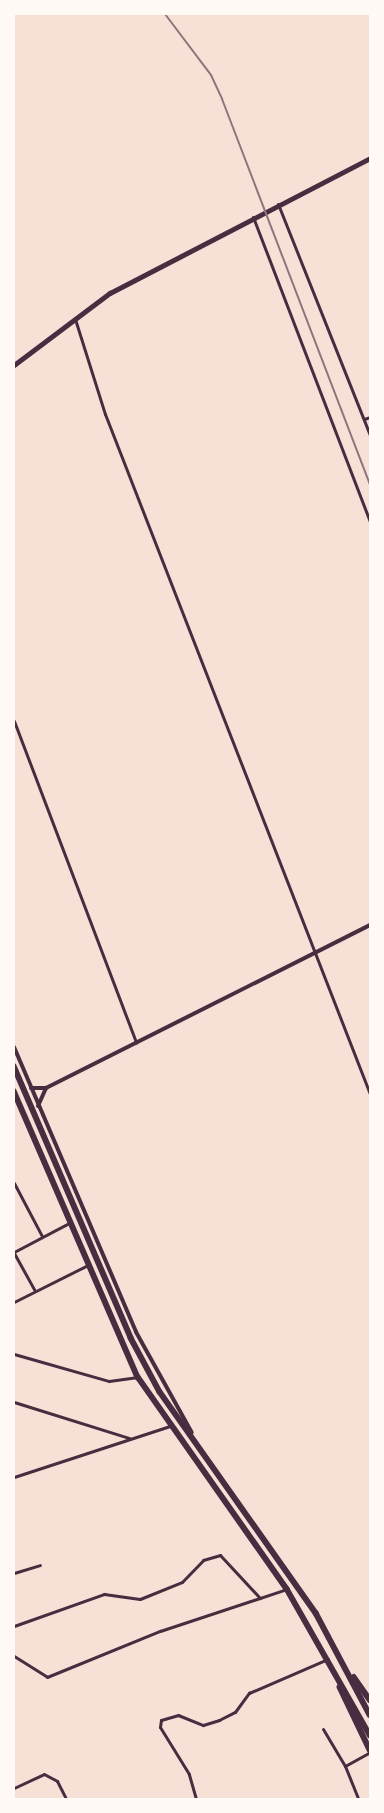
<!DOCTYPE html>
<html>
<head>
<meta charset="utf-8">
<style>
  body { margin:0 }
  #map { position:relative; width:384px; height:1813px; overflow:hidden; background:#f7e1d7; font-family:Overpass,sans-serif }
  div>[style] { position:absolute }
  .minor>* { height:3px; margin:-1.5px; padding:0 1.5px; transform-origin:1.5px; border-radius:1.5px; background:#4a2c40 }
  .tertiary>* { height:4px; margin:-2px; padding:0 2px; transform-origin:2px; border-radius:2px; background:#4a2c40 }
  .secondary>* { height:4.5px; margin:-2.25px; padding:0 2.25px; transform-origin:2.25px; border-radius:2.25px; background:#4a2c40 }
  .trunk>* { height:5.5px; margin:-2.75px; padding:0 2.75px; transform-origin:2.75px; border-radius:2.75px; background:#4a2c40 }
  .rail>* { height:2px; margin:-1px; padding:0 1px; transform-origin:1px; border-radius:1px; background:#8f747c }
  span { translate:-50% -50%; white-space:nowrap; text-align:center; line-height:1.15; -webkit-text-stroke:5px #fffaf5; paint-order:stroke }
  .frame { position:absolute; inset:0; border:15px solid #fffaf5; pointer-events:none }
</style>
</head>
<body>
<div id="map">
  <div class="minor">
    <div style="left:278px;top:204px;width:249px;rotate:68.3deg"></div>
    <div style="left:253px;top:217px;width:327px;rotate:69deg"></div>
    <div style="left:75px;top:319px;width:100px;rotate:72.5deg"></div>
    <div style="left:105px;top:414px;width:730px;rotate:68.71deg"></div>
    <div style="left:364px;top:419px;width:6px;rotate:-18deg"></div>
    <div style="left:14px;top:721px;width:344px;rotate:69.2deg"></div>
    <div style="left:14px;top:1183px;width:60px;rotate:62.2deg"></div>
    <div style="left:14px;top:1252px;width:62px;rotate:-27.8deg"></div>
    <div style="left:14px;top:1253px;width:43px;rotate:61.1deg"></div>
    <div style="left:14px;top:1302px;width:83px;rotate:-26.6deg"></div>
    <div style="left:14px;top:1354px;width:99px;rotate:15.9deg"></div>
    <div style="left:109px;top:1381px;width:29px;rotate:-8deg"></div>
    <div style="left:14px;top:1402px;width:121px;rotate:17.4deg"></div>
    <div style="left:14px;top:1477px;width:164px;rotate:-18.1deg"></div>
    <div style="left:14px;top:1573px;width:27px;rotate:-17deg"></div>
    <div style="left:14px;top:1626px;width:96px;rotate:-19.6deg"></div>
    <div style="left:104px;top:1594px;width:36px;rotate:8deg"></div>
    <div style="left:140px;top:1599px;width:45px;rotate:-22deg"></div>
    <div style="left:182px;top:1582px;width:30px;rotate:-46deg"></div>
    <div style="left:203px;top:1560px;width:18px;rotate:-16deg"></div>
    <div style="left:220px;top:1555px;width:59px;rotate:47.1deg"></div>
    <div style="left:14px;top:1656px;width:39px;rotate:32deg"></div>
    <div style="left:47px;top:1677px;width:122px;rotate:-22.2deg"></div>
    <div style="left:160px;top:1631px;width:134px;rotate:-18.3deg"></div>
    <div style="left:323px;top:1729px;width:43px;rotate:59.3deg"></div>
    <div style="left:345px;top:1766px;width:35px;rotate:68deg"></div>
    <div style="left:345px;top:1766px;width:29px;rotate:-29deg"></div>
    <div style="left:14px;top:1788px;width:33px;rotate:-25deg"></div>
    <div style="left:44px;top:1774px;width:15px;rotate:28deg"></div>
    <div style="left:57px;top:1781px;width:20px;rotate:63deg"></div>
    <div style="left:196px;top:1799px;width:26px;rotate:-106deg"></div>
    <div style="left:189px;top:1774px;width:55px;rotate:-121.7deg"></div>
    <div style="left:160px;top:1727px;width:7px;rotate:-82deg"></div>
    <div style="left:161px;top:1720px;width:18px;rotate:-16deg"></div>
    <div style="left:178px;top:1715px;width:27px;rotate:22deg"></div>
    <div style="left:203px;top:1725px;width:17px;rotate:-17deg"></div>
    <div style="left:219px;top:1720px;width:18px;rotate:-27deg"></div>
    <div style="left:235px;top:1712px;width:24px;rotate:-54deg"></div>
    <div style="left:249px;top:1693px;width:86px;rotate:-23.3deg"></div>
  </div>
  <div class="tertiary">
    <div style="left:14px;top:1047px;width:310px;rotate:66.8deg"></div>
    <div style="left:136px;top:1332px;width:115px;rotate:61deg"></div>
    <div style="left:31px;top:1088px;width:15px"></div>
    <div style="left:46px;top:1088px;width:363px;rotate:-26.7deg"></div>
    <div style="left:38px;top:1106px;width:20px;rotate:-66deg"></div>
  </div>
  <div class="secondary">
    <div style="left:14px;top:365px;width:120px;rotate:-36.9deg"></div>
    <div style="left:110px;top:293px;width:293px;rotate:-27.4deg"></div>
  </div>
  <div class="trunk">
    <div style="left:14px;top:1066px;width:296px;rotate:66.7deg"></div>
    <div style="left:131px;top:1338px;width:61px;rotate:61.8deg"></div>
    <div style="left:160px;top:1392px;width:271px;rotate:54.8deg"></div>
    <div style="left:316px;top:1613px;width:115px;rotate:62.1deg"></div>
    <div style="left:14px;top:1091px;width:312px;rotate:66.6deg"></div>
    <div style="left:138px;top:1377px;width:259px;rotate:54.9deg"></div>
    <div style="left:287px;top:1589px;width:168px;rotate:60.4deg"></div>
    <div style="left:354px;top:1677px;width:28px;rotate:55deg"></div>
    <div style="left:340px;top:1687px;width:70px;rotate:64.5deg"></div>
  </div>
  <div class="rail">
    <div style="left:165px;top:14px;width:76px;rotate:53deg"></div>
    <div style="left:211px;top:75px;width:26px;rotate:65deg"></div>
    <div style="left:222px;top:99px;width:413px;rotate:69deg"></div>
  </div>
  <div class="frame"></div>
</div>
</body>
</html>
